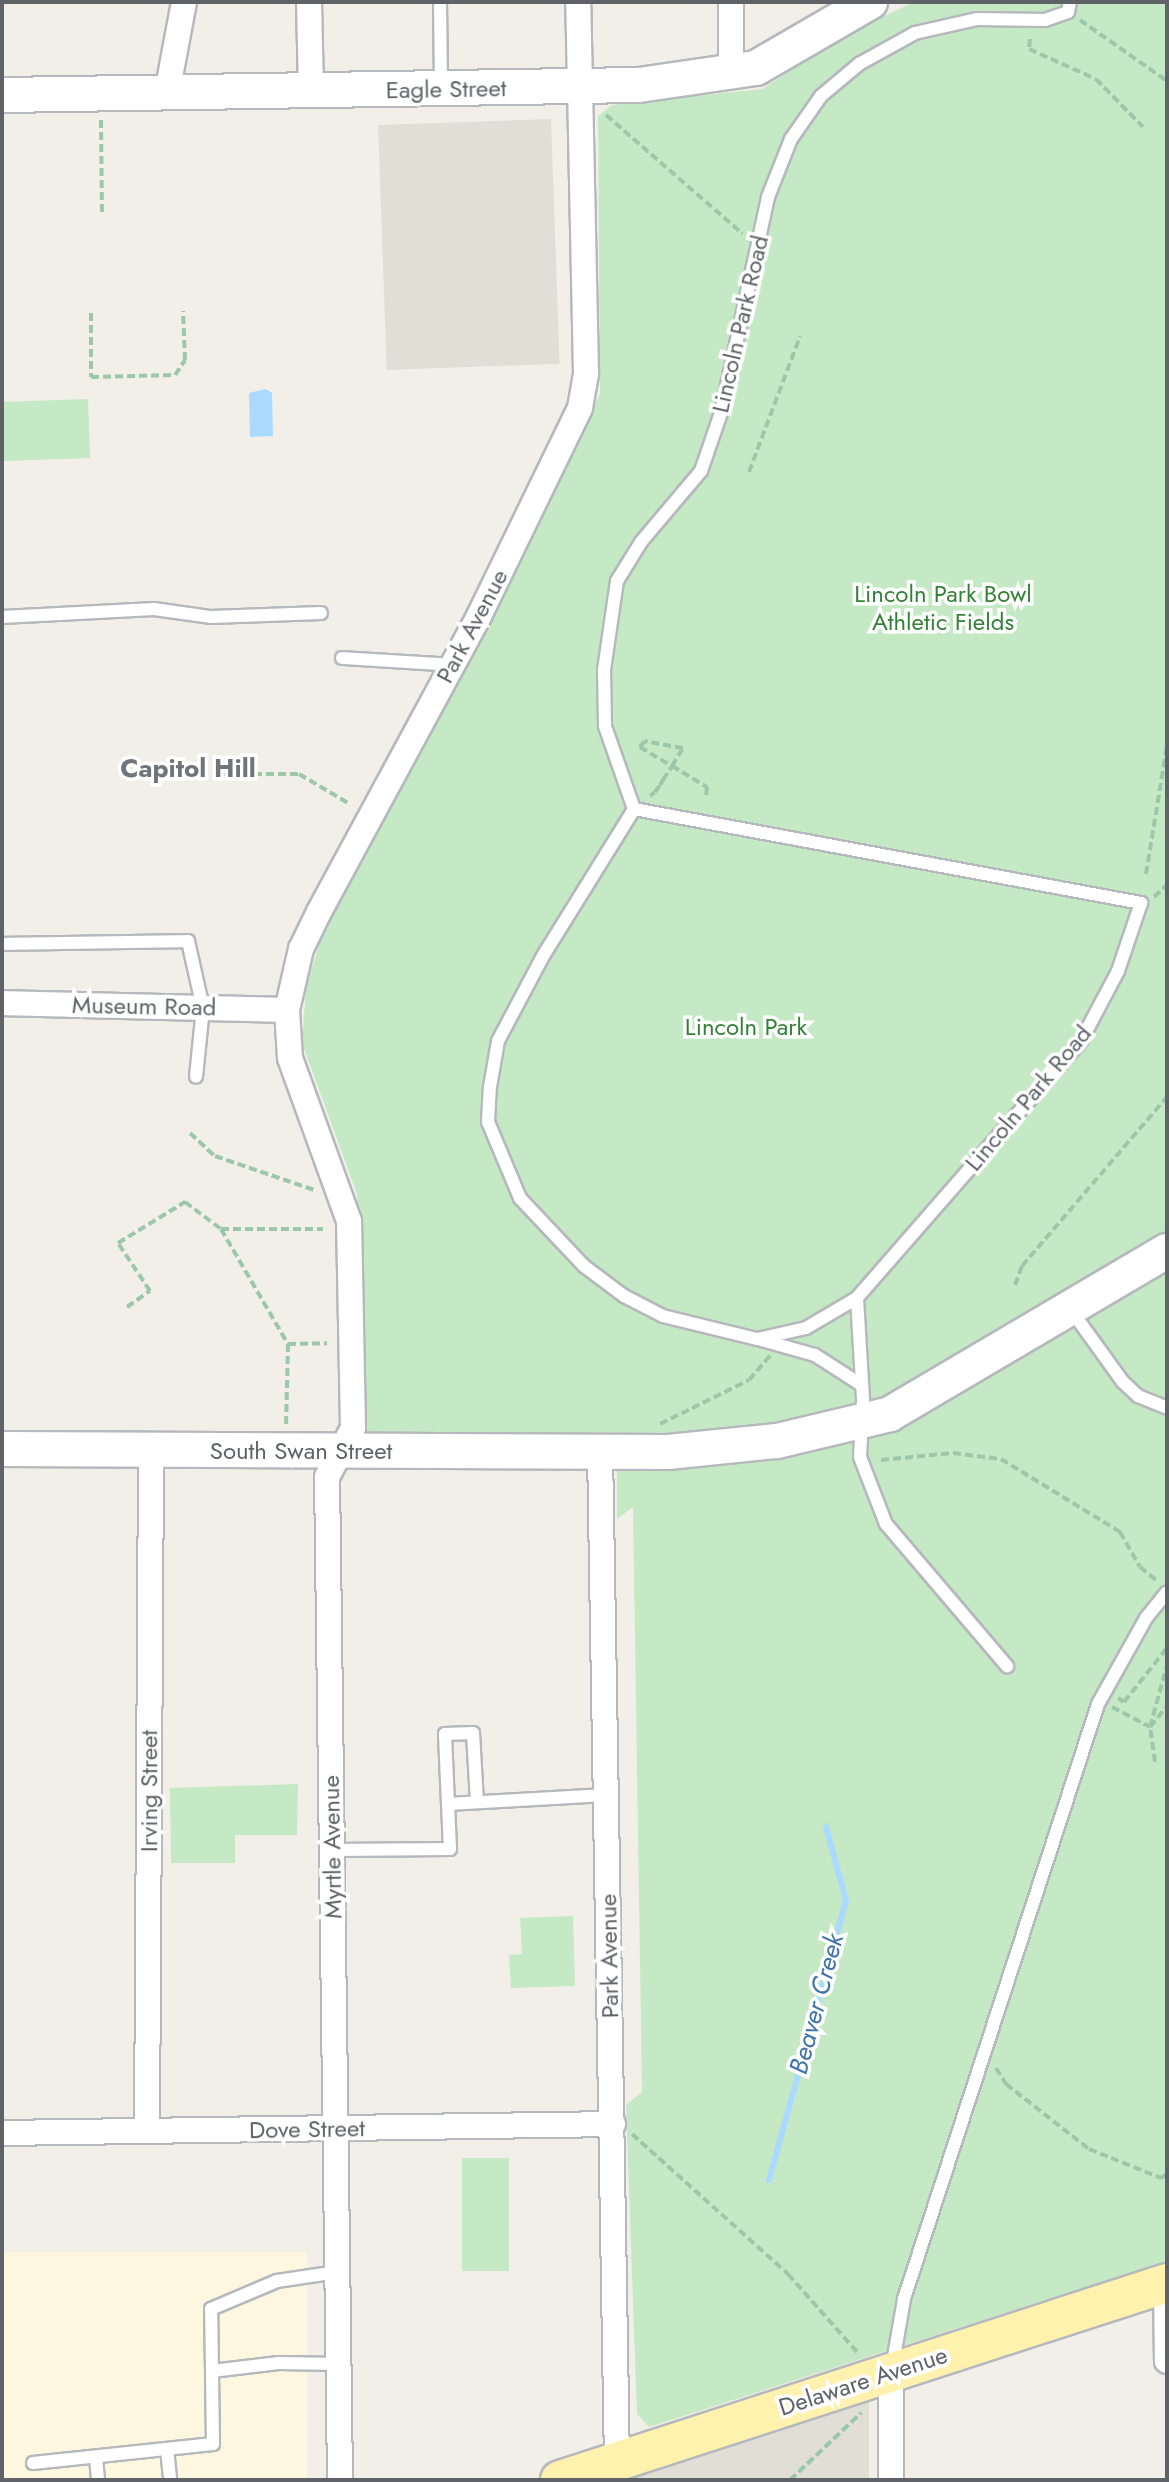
<!DOCTYPE html>
<html>
<head>
<meta charset="utf-8">
<style>
  body { margin:0 }
  #map { position:relative; width:1169px; height:2482px; overflow:hidden; background:#f1efe8; font-family:Jost,sans-serif }
  div>[style] { position:absolute }
  .commercial>* { inset:0; background:#fef7e0; transform-origin:0 0 }
  .education>* { inset:0; background:#e1ded6; transform-origin:0 0 }
  .green>* { inset:0; background:#c5e8c5; transform-origin:0 0 }
  .water>* { inset:0; background:#aadaff }
  .stream>* { height:6px; margin:-3px; padding:0 3px; transform-origin:3px; border-radius:3px; background:#aadaff }
  .path>* { height:4px; margin-top:-2px; transform-origin:0; background:repeating-linear-gradient(90deg,#9cc7a9 0 8px,transparent 0 12px) }
  .roads { filter:drop-shadow(2px 0 #b5b8bc) drop-shadow(-2px 0 #b5b8bc) drop-shadow(0 2px #b5b8bc) drop-shadow(0 -2px #b5b8bc) }
  .lane>* { height:12px; margin:-6px; padding:0 6px; transform-origin:6px; border-radius:6px; background:#fff }
  .street>* { height:24px; margin:-12px; padding:0 12px; transform-origin:12px; border-radius:12px; background:#fff }
  .secondary>* { height:34px; margin:-17px; padding:0 17px; transform-origin:17px; border-radius:17px; background:#fff }
  .primary>* { height:38px; margin:-19px; padding:0 19px; transform-origin:19px; border-radius:19px; background:#fff2af }
  span { translate:-50% -50%; white-space:nowrap; text-align:center; line-height:1.15; -webkit-text-stroke:7px #fff; paint-order:stroke }
  .street-label { font-size:24px; color:#5f6368 }
  .park-label { font-size:24px; color:#348238 }
  .neighbourhood-label { font-size:26px; color:#70757a; font-weight:700 }
  .water-label { font-size:26px; color:#4174aa; font-style:italic }
  .frame { position:absolute; inset:0; border:4px solid #5f6368; pointer-events:none }
</style>
</head>
<body>
<div id="map">
  <div class="commercial">
    <div style="left:307px;top:2252px;width:228px;height:305px;rotate:90deg"></div>
  </div>
  <div class="education">
    <div style="left:551px;top:119px;width:245px;height:173px;rotate:88deg"></div>
    <div style="clip-path:polygon(869px 2397px,869px 2480px,616px 2480px)"></div>
  </div>
  <div class="green">
    <div style="clip-path:polygon(914px 2px,1167px 2px,1167px 2261px,649px 2427px,637px 2414px,626px 2105px,642px 2092px,633px 1507px,617px 1519px,617px 1432px,365px 1433px,357px 1194px,302px 1043px,306px 987px,322px 935px,361px 856px,600px 394px,598px 116px,612px 105px,762px 89px,850px 32px)"></div>
    <div style="left:88px;top:399px;width:59px;height:86px;rotate:88deg"></div>
    <div style="clip-path:polygon(298px 1784px,297px 1835px,235px 1835px,235px 1863px,171px 1863px,170px 1788px)"></div>
    <div style="clip-path:polygon(573px 1916px,575px 1986px,511px 1988px,509px 1955px,522px 1954px,520px 1918px)"></div>
    <div style="left:462px;top:2158px;width:47px;height:113px"></div>
  </div>
  <div class="water">
    <div style="clip-path:polygon(266px 389px,272px 393px,273px 436px,250px 437px,249px 393px)"></div>
  </div>
  <div class="stream">
    <div style="left:769px;top:2180px;width:289px;rotate:-74.6deg"></div>
    <div style="left:846px;top:1901px;width:77px;rotate:-105.1deg"></div>
  </div>
  <div class="path">
    <div style="left:1080px;top:20px;width:106px;rotate:35deg"></div>
    <div style="left:1030px;top:39px;width:10px;rotate:96deg"></div>
    <div style="left:1029px;top:49px;width:73px;rotate:24.1deg"></div>
    <div style="left:1096px;top:79px;width:67px;rotate:45.6deg"></div>
    <div style="left:606px;top:115px;width:181px;rotate:41deg"></div>
    <div style="left:101px;top:120px;width:93px;rotate:89.4deg"></div>
    <div style="left:91px;top:313px;width:64px;rotate:90deg"></div>
    <div style="left:91px;top:377px;width:84px;rotate:-1.4deg"></div>
    <div style="left:175px;top:375px;width:18px;rotate:-56deg"></div>
    <div style="left:185px;top:360px;width:49px;rotate:-92.3deg"></div>
    <div style="left:749px;top:472px;width:145px;rotate:-69.4deg"></div>
    <div style="left:218px;top:774px;width:81px"></div>
    <div style="left:299px;top:774px;width:59px;rotate:30.5deg"></div>
    <div style="left:650px;top:796px;width:6px;rotate:-39deg"></div>
    <div style="left:655px;top:792px;width:9px;rotate:-54deg"></div>
    <div style="left:660px;top:785px;width:6px;rotate:-59deg"></div>
    <div style="left:663px;top:780px;width:17px;rotate:-57deg"></div>
    <div style="left:672px;top:766px;width:21px;rotate:-59deg"></div>
    <div style="left:683px;top:748px;width:39px;rotate:-170deg"></div>
    <div style="left:645px;top:741px;width:8px;rotate:130deg"></div>
    <div style="left:640px;top:747px;width:37px;rotate:31deg"></div>
    <div style="left:672px;top:766px;width:41px;rotate:31deg"></div>
    <div style="left:707px;top:787px;width:10px;rotate:96deg"></div>
    <div style="left:1146px;top:874px;width:130px;rotate:-80.7deg"></div>
    <div style="left:1154px;top:897px;width:18px;rotate:-43deg"></div>
    <div style="left:190px;top:1133px;width:34px;rotate:43deg"></div>
    <div style="left:215px;top:1156px;width:108px;rotate:18.9deg"></div>
    <div style="left:221px;top:1229px;width:102px"></div>
    <div style="left:1015px;top:1285px;width:20px;rotate:-70deg"></div>
    <div style="left:1022px;top:1266px;width:223px;rotate:-49.4deg"></div>
    <div style="left:127px;top:1307px;width:28px;rotate:-35deg"></div>
    <div style="left:150px;top:1291px;width:58px;rotate:-123.7deg"></div>
    <div style="left:118px;top:1243px;width:79px;rotate:-31.5deg"></div>
    <div style="left:185px;top:1202px;width:45px;rotate:36.9deg"></div>
    <div style="left:221px;top:1229px;width:133px;rotate:59.8deg"></div>
    <div style="left:288px;top:1344px;width:80px;rotate:91.4deg"></div>
    <div style="left:288px;top:1344px;width:39px;rotate:-1deg"></div>
    <div style="left:660px;top:1424px;width:99px;rotate:-26.3deg"></div>
    <div style="left:749px;top:1380px;width:32px;rotate:-49deg"></div>
    <div style="left:881px;top:1460px;width:72px;rotate:-5.6deg"></div>
    <div style="left:953px;top:1453px;width:48px;rotate:7.1deg"></div>
    <div style="left:1001px;top:1459px;width:140px;rotate:31.5deg"></div>
    <div style="left:1120px;top:1532px;width:40px;rotate:60.3deg"></div>
    <div style="left:1140px;top:1567px;width:22px;rotate:39deg"></div>
    <div style="left:1118px;top:1698px;width:7px;rotate:34deg"></div>
    <div style="left:1124px;top:1702px;width:69px;rotate:-51.5deg"></div>
    <div style="left:1112px;top:1707px;width:43px;rotate:27.8deg"></div>
    <div style="left:1150px;top:1727px;width:27px;rotate:-51deg"></div>
    <div style="left:1155px;top:1762px;width:35px;rotate:-98deg"></div>
    <div style="left:1150px;top:1727px;width:64px;rotate:-74.7deg"></div>
    <div style="left:996px;top:2068px;width:19px;rotate:58deg"></div>
    <div style="left:1006px;top:2084px;width:105px;rotate:38.1deg"></div>
    <div style="left:1089px;top:2149px;width:78px;rotate:21.9deg"></div>
    <div style="left:1161px;top:2178px;width:7px;rotate:-34deg"></div>
    <div style="left:632px;top:2134px;width:210px;rotate:41.9deg"></div>
    <div style="left:788px;top:2274px;width:104px;rotate:48.5deg"></div>
    <div style="left:790px;top:2480px;width:98px;rotate:-43.3deg"></div>
  </div>
  <div class="roads">
    <div class="lane">
      <div style="left:440px;top:2px;width:85px;rotate:89.3deg"></div>
      <div style="left:2px;top:617px;width:152px;rotate:-3deg"></div>
      <div style="left:154px;top:609px;width:58px;rotate:8deg"></div>
      <div style="left:211px;top:617px;width:110px;rotate:-2.1deg"></div>
      <div style="left:342px;top:658px;width:111px;rotate:3.6deg"></div>
      <div style="left:634px;top:809px;width:516px;rotate:10.5deg"></div>
      <div style="left:1141px;top:903px;width:72px;rotate:108.7deg"></div>
      <div style="left:1118px;top:971px;width:79px;rotate:117.9deg"></div>
      <div style="left:1081px;top:1041px;width:341px;rotate:131.1deg"></div>
      <div style="left:857px;top:1298px;width:102px;rotate:86.6deg"></div>
      <div style="left:863px;top:1400px;width:57px;rotate:93deg"></div>
      <div style="left:860px;top:1457px;width:72px;rotate:68.8deg"></div>
      <div style="left:886px;top:1524px;width:187px;rotate:49.6deg"></div>
      <div style="left:2px;top:944px;width:186px;rotate:-0.9deg"></div>
      <div style="left:188px;top:941px;width:69px;rotate:77.4deg"></div>
      <div style="left:203px;top:1008px;width:69px;rotate:95.8deg"></div>
      <div style="left:857px;top:1298px;width:59px;rotate:149.5deg"></div>
      <div style="left:806px;top:1328px;width:50px;rotate:167.3deg"></div>
      <div style="left:757px;top:1339px;width:97px;rotate:-166.3deg"></div>
      <div style="left:663px;top:1316px;width:44px;rotate:-152.9deg"></div>
      <div style="left:624px;top:1296px;width:50px;rotate:-143.1deg"></div>
      <div style="left:584px;top:1266px;width:93px;rotate:-133.3deg"></div>
      <div style="left:520px;top:1198px;width:82px;rotate:-112.8deg"></div>
      <div style="left:488px;top:1122px;width:35px;rotate:-87deg"></div>
      <div style="left:490px;top:1087px;width:47px;rotate:-80.1deg"></div>
      <div style="left:498px;top:1041px;width:96px;rotate:-62.1deg"></div>
      <div style="left:543px;top:956px;width:173px;rotate:-58.2deg"></div>
      <div style="left:634px;top:809px;width:88px;rotate:-109.3deg"></div>
      <div style="left:605px;top:726px;width:56px;rotate:-91deg"></div>
      <div style="left:604px;top:670px;width:90px;rotate:-81.7deg"></div>
      <div style="left:617px;top:581px;width:46px;rotate:-58.4deg"></div>
      <div style="left:641px;top:542px;width:93px;rotate:-49.8deg"></div>
      <div style="left:701px;top:471px;width:61px;rotate:-71deg"></div>
      <div style="left:721px;top:413px;width:221px;rotate:-77.7deg"></div>
      <div style="left:768px;top:197px;width:62px;rotate:-68.4deg"></div>
      <div style="left:791px;top:139px;width:52px;rotate:-55.1deg"></div>
      <div style="left:821px;top:96px;width:50px;rotate:-40.1deg"></div>
      <div style="left:859px;top:64px;width:64px;rotate:-29deg"></div>
      <div style="left:915px;top:33px;width:64px;rotate:-12.7deg"></div>
      <div style="left:977px;top:19px;width:68px;rotate:0.8deg"></div>
      <div style="left:1045px;top:20px;width:24px;rotate:-19deg"></div>
      <div style="left:1068px;top:12px;width:10px;rotate:-79deg"></div>
      <div style="left:1071px;top:1310px;width:89px;rotate:54.2deg"></div>
      <div style="left:1123px;top:1382px;width:21px;rotate:43deg"></div>
      <div style="left:1138px;top:1396px;width:31px;rotate:22deg"></div>
      <div style="left:758px;top:1339px;width:59px;rotate:15.7deg"></div>
      <div style="left:815px;top:1355px;width:54px;rotate:32.8deg"></div>
      <div style="left:448px;top:1804px;width:70px;rotate:-92.5deg"></div>
      <div style="left:445px;top:1734px;width:28px;rotate:-2deg"></div>
      <div style="left:473px;top:1733px;width:69px;rotate:86.7deg"></div>
      <div style="left:332px;top:1850px;width:118px;rotate:-0.5deg"></div>
      <div style="left:450px;top:1849px;width:45px;rotate:-92.5deg"></div>
      <div style="left:448px;top:1804px;width:158px;rotate:-3.3deg"></div>
      <div style="left:892px;top:2368px;width:70px;rotate:-80.1deg"></div>
      <div style="left:904px;top:2299px;width:626px;rotate:-71.94deg"></div>
      <div style="left:1098px;top:1704px;width:98px;rotate:-60.8deg"></div>
      <div style="left:1146px;top:1618px;width:33px;rotate:-51deg"></div>
      <div style="left:212px;top:2371px;width:67px;rotate:-6.8deg"></div>
      <div style="left:279px;top:2363px;width:59px;rotate:1deg"></div>
      <div style="left:167px;top:2449px;width:31px;rotate:84deg"></div>
      <div style="left:96px;top:2457px;width:23px;rotate:85deg"></div>
      <div style="left:33px;top:2463px;width:181px;rotate:-6deg"></div>
      <div style="left:213px;top:2444px;width:135px;rotate:-90.8deg"></div>
      <div style="left:211px;top:2309px;width:72px;rotate:-23deg"></div>
      <div style="left:277px;top:2281px;width:61px;rotate:-8.5deg"></div>
    </div>
    <div class="street">
      <div style="left:309px;top:2px;width:90px;rotate:88.7deg"></div>
      <div style="left:731px;top:2px;width:72px;rotate:90deg"></div>
      <div style="left:167px;top:93px;width:93px;rotate:-79.4deg"></div>
      <div style="left:2px;top:1003px;width:285px;rotate:1.4deg"></div>
      <div style="left:600px;top:1450px;width:1012px;rotate:89.04deg"></div>
      <div style="left:147px;top:2131px;width:679px;rotate:-89.66deg"></div>
      <div style="left:2px;top:2133px;width:611px;rotate:-0.84deg"></div>
      <div style="left:1166px;top:2283px;width:78px;rotate:89.3deg"></div>
      <div style="left:891px;top:2371px;width:109px;rotate:90deg"></div>
      <div style="left:340px;top:2480px;width:1003px;rotate:-90.74deg"></div>
      <div style="left:327px;top:1477px;width:55px;rotate:-62deg"></div>
      <div style="left:353px;top:1428px;width:207px;rotate:-91.1deg"></div>
      <div style="left:349px;top:1221px;width:173px;rotate:-109.9deg"></div>
      <div style="left:290px;top:1058px;width:48px;rotate:-93.6deg"></div>
      <div style="left:287px;top:1010px;width:63px;rotate:-77.1deg"></div>
      <div style="left:301px;top:949px;width:41px;rotate:-64.1deg"></div>
      <div style="left:319px;top:912px;width:336px;rotate:-61.6deg"></div>
      <div style="left:479px;top:616px;width:231px;rotate:-64.1deg"></div>
      <div style="left:580px;top:408px;width:36px;rotate:-80deg"></div>
      <div style="left:586px;top:373px;width:371px;rotate:-91.2deg"></div>
    </div>
    <div class="secondary">
      <div style="left:2px;top:95px;width:637px;rotate:-0.9deg"></div>
      <div style="left:639px;top:85px;width:118px;rotate:-8.3deg"></div>
      <div style="left:756px;top:68px;width:132px;rotate:-30.1deg"></div>
      <div style="left:2px;top:1449px;width:666px;rotate:0.26deg"></div>
      <div style="left:668px;top:1452px;width:110px;rotate:-5.8deg"></div>
      <div style="left:777px;top:1441px;width:116px;rotate:-13.4deg"></div>
      <div style="left:890px;top:1414px;width:321px;rotate:-30.5deg"></div>
    </div>
    <div class="primary">
      <div style="left:560px;top:2480px;width:638px;rotate:-17.98deg"></div>
    </div>
  </div>
  <div class="street-label">
    <span style="left:446px;top:89px;rotate:-1deg">Eagle Street</span>
    <span style="left:740px;top:324px;rotate:-77deg">Lincoln Park Road</span>
    <span style="left:472px;top:626px;rotate:-62deg">Park Avenue</span>
    <span style="left:144px;top:1006px;rotate:1deg">Museum Road</span>
    <span style="left:1028px;top:1098px;rotate:-50deg">Lincoln Park Road</span>
    <span style="left:301px;top:1451px">South Swan Street</span>
    <span style="left:149px;top:1791px;rotate:-90deg">Irving Street</span>
    <span style="left:332px;top:1847px;rotate:-91deg">Myrtle Avenue</span>
    <span style="left:609px;top:1956px;rotate:-91deg">Park Avenue</span>
    <span style="left:307px;top:2129px;rotate:-1deg">Dove Street</span>
    <span style="left:863px;top:2381px;rotate:-18deg">Delaware Avenue</span>
  </div>
  <div class="park-label">
    <span style="left:943px;top:608px">Lincoln Park Bowl<br>Athletic Fields</span>
    <span style="left:746px;top:1027px">Lincoln Park</span>
  </div>
  <div class="neighbourhood-label">
    <span style="left:188px;top:769px">Capitol Hill</span>
  </div>
  <div class="water-label">
    <span style="left:817px;top:2004px;rotate:-75deg">Beaver Creek</span>
  </div>
  <div class="frame"></div>
</div>
</body>
</html>
